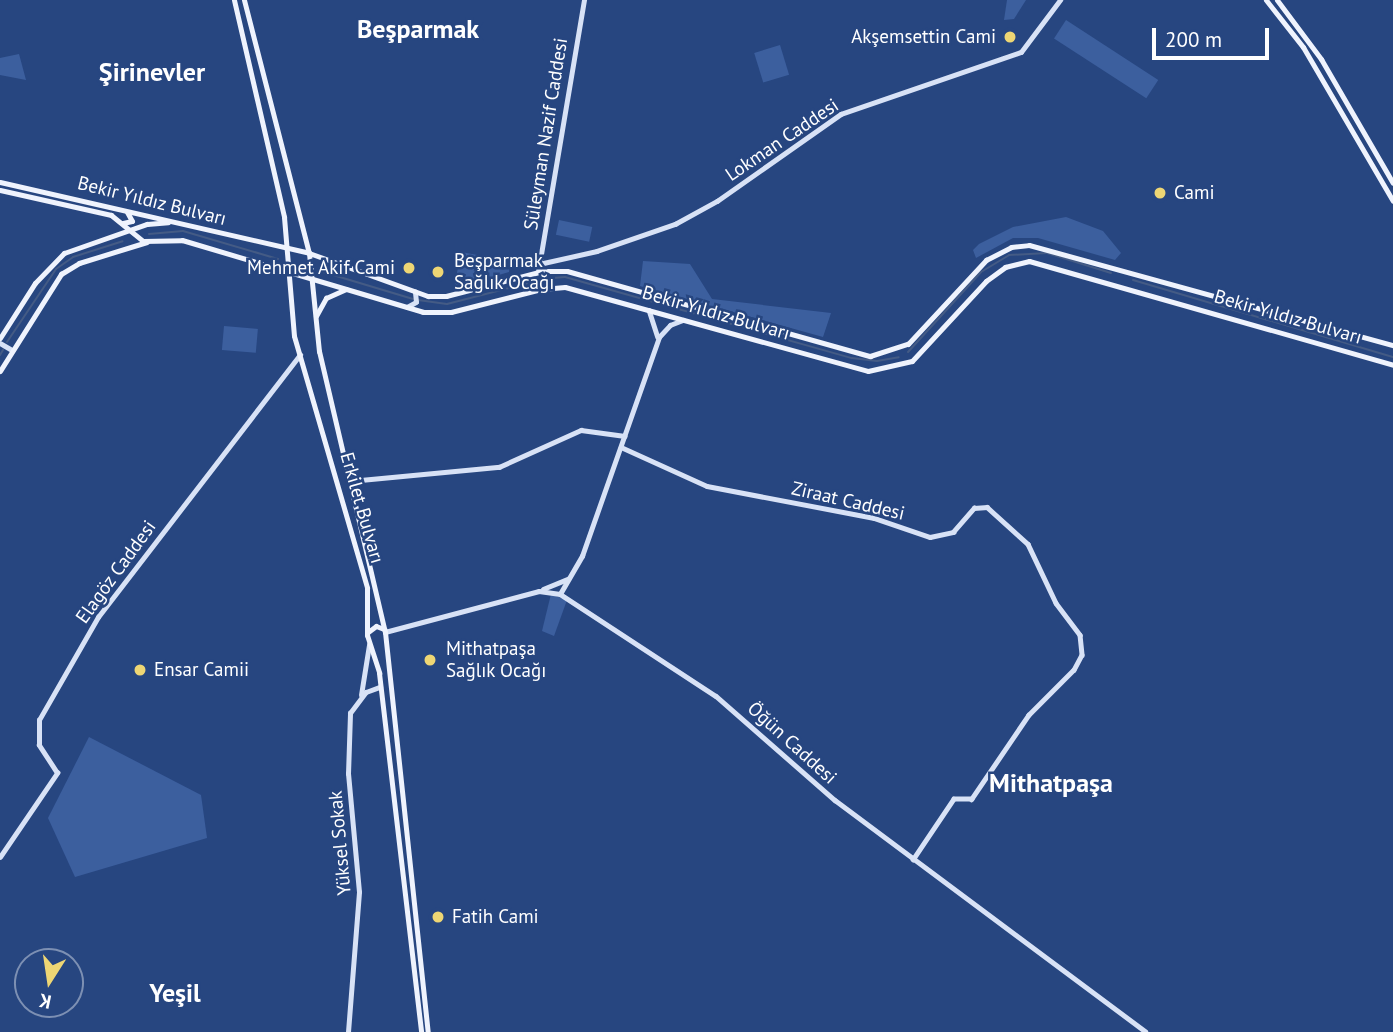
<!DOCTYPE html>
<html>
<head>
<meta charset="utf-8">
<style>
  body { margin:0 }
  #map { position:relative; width:1393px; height:1032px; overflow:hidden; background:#274680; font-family:"PT Sans",sans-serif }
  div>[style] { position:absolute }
  .green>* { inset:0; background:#3c5f9e; transform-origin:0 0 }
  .stream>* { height:2px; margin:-1px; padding:0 1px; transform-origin:1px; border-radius:1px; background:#445b85 }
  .secondary>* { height:4.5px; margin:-2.25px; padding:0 2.25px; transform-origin:2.25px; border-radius:2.25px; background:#d8e2f6 }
  .primary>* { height:5px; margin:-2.5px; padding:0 2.5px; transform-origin:2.5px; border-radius:2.5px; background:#eff3fd }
  .dots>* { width:19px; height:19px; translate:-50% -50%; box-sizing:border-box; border:4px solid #274680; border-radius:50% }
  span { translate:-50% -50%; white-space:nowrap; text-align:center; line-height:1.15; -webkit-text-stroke:5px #274680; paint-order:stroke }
  .poi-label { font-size:19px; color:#fff }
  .right { translate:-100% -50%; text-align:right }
  .left { translate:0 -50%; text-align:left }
  .street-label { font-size:19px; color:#fff }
  .district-label { font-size:26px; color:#fff; font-weight:700 }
  .north { position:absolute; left:14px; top:948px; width:70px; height:70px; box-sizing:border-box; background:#274680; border:2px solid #7d90b3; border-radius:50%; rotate:192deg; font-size:19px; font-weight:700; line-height:28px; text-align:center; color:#fff }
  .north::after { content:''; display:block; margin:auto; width:24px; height:32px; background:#eed674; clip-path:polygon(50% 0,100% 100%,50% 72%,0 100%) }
  .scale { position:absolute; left:1152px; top:28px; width:117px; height:32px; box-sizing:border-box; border:4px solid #fff; border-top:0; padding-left:9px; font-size:21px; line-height:24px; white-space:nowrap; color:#fff; -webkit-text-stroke:5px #274680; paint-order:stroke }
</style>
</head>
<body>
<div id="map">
  <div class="green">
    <div style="clip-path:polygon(1007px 0,1026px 0,1014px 19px,1004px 20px)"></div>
    <div style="left:1066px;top:20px;width:110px;height:22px;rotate:33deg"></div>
    <div style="left:780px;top:45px;width:31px;height:27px;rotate:73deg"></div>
    <div style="clip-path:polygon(19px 54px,26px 80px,0 75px,0 58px)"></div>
    <div style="clip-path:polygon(1066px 217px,1103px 231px,1121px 253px,1115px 260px,1038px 238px,1013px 238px,976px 258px,973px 250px,979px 244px,1013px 227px)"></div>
    <div style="left:559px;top:220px;width:34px;height:15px;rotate:12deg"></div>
    <div style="clip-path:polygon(461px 252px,510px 261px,509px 272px,454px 288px)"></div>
    <div style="clip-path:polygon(643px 261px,690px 264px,712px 299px,831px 313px,823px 337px,640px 286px)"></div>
    <div style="left:224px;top:326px;width:34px;height:24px;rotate:5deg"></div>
    <div style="clip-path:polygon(551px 594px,567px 600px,554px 636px,542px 631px)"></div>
    <div style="clip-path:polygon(89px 737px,201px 795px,207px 838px,75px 877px,48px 818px)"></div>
  </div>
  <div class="stream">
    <div style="left:149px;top:234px;width:34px;rotate:-5deg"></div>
    <div style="left:183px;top:231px;width:99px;rotate:16.4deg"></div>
    <div style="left:323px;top:272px;width:94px;rotate:16.7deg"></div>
    <div style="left:541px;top:279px;width:24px;rotate:-5deg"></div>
    <div style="left:565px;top:277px;width:298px;rotate:15.8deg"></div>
    <div style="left:852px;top:358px;width:25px;rotate:7deg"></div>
    <div style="left:877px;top:361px;width:22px;rotate:-10deg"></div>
    <div style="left:1133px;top:280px;width:271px;rotate:16.5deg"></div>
    <div style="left:418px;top:300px;width:29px;rotate:8deg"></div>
    <div style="left:447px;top:304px;width:88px;rotate:-14.5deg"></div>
    <div style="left:7px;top:342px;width:88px;rotate:-56.1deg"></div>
    <div style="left:56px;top:269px;width:21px;rotate:-35deg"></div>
    <div style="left:73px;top:257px;width:52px;rotate:-17.7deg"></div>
    <div style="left:908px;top:352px;width:108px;rotate:-47.6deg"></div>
    <div style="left:981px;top:272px;width:33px;rotate:-31deg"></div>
    <div style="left:1009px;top:255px;width:38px;rotate:-3deg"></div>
    <div style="left:1047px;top:253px;width:67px;rotate:17.4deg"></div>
    <div style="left:0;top:355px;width:6px;rotate:-59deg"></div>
  </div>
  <div class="secondary">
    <div style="left:539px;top:264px;width:59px;rotate:-12.6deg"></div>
    <div style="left:597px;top:251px;width:83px;rotate:-19.1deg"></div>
    <div style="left:675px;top:224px;width:48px;rotate:-28.7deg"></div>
    <div style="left:717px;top:201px;width:151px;rotate:-35.1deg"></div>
    <div style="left:841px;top:114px;width:190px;rotate:-19deg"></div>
    <div style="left:1021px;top:52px;width:65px;rotate:-53.1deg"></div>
    <div style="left:538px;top:272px;width:276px;rotate:-80.4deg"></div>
    <div style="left:407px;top:307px;width:10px;rotate:-29deg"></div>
    <div style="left:416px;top:302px;width:10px;rotate:-96deg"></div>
    <div style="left:649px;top:310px;width:28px;rotate:72deg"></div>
    <div style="left:0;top:343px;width:14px;rotate:30deg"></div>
    <div style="left:621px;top:447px;width:94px;rotate:24.4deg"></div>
    <div style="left:707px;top:486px;width:170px;rotate:10.8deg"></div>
    <div style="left:874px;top:518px;width:59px;rotate:18.7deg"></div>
    <div style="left:930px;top:537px;width:24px;rotate:-12deg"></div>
    <div style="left:953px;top:532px;width:32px;rotate:-49deg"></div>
    <div style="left:974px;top:508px;width:13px;rotate:-4deg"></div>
    <div style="left:987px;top:507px;width:55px;rotate:42.1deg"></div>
    <div style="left:1028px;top:544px;width:65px;rotate:64.6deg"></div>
    <div style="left:1056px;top:603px;width:40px;rotate:53deg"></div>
    <div style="left:1080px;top:635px;width:20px;rotate:84deg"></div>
    <div style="left:1082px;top:655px;width:17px;rotate:118deg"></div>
    <div style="left:1074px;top:670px;width:64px;rotate:135deg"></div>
    <div style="left:1029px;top:715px;width:102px;rotate:124.2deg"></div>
    <div style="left:972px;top:799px;width:18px;rotate:180deg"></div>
    <div style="left:954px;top:799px;width:73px;rotate:123.9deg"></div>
    <div style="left:350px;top:481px;width:150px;rotate:-5.4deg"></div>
    <div style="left:499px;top:467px;width:90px;rotate:-24.3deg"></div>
    <div style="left:581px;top:430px;width:44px;rotate:7.8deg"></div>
    <div style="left:543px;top:589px;width:27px;rotate:-22deg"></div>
    <div style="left:560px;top:594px;width:44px;rotate:-59.9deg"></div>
    <div style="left:582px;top:556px;width:232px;rotate:-70.6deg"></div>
    <div style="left:659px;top:337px;width:16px;rotate:-47deg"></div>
    <div style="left:670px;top:325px;width:14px;rotate:-21deg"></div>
    <div style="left:385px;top:632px;width:159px;rotate:-14.9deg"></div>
    <div style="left:539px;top:591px;width:21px;rotate:8deg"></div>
    <div style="left:560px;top:594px;width:186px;rotate:33.2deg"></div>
    <div style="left:716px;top:696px;width:158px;rotate:41.2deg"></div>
    <div style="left:835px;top:800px;width:387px;rotate:36.7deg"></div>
    <div style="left:361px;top:695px;width:51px;rotate:-80.9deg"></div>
    <div style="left:0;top:857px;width:102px;rotate:-55.8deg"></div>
    <div style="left:57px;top:773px;width:33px;rotate:-123deg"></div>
    <div style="left:39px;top:745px;width:25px;rotate:-90deg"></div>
    <div style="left:39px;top:720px;width:119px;rotate:-60.2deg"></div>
    <div style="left:98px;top:617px;width:331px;rotate:-52.4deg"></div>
    <div style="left:348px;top:1032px;width:140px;rotate:-85.5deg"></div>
    <div style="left:359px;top:892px;width:119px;rotate:-95.3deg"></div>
    <div style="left:348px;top:774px;width:61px;rotate:-88.1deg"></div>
    <div style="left:350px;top:713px;width:26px;rotate:-53deg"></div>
    <div style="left:366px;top:692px;width:15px;rotate:-20deg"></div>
  </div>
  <div class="primary">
    <div style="left:234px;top:0;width:223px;rotate:77deg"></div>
    <div style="left:284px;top:217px;width:119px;rotate:85.2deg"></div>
    <div style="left:294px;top:336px;width:262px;rotate:73.8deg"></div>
    <div style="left:367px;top:588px;width:47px;rotate:90deg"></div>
    <div style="left:367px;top:635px;width:40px;rotate:72deg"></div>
    <div style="left:379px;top:673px;width:361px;rotate:83.3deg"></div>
    <div style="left:244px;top:0;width:261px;rotate:75.6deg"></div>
    <div style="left:309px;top:253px;width:99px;rotate:84.2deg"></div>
    <div style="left:319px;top:351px;width:289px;rotate:76.8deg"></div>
    <div style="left:385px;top:632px;width:402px;rotate:83.9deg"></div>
    <div style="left:1266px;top:0;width:60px;rotate:51.8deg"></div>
    <div style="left:1303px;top:47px;width:178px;rotate:59.7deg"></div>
    <div style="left:1277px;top:0;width:74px;rotate:53.3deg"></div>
    <div style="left:1321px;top:59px;width:143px;rotate:59.9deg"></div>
    <div style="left:0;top:182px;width:317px;rotate:12.9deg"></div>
    <div style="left:309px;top:253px;width:127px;rotate:19.9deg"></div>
    <div style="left:428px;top:296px;width:18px"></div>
    <div style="left:446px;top:296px;width:100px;rotate:-14.5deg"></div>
    <div style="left:543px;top:271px;width:24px"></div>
    <div style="left:567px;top:271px;width:315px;rotate:15.7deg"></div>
    <div style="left:870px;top:356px;width:40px;rotate:-18deg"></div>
    <div style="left:908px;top:344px;width:115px;rotate:-47.1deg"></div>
    <div style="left:986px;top:260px;width:28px;rotate:-27deg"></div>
    <div style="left:1011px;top:247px;width:18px;rotate:-6deg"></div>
    <div style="left:1029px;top:245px;width:377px;rotate:15.4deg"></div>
    <div style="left:0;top:190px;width:114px;rotate:12.7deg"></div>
    <div style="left:111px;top:215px;width:41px;rotate:39.1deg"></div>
    <div style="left:143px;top:241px;width:39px;rotate:-1deg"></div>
    <div style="left:182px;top:240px;width:252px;rotate:16.6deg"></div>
    <div style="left:423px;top:312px;width:28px"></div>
    <div style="left:451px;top:312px;width:94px;rotate:-14.2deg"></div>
    <div style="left:542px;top:289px;width:23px;rotate:-5deg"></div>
    <div style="left:565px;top:287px;width:314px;rotate:15.5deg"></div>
    <div style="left:868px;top:371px;width:45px;rotate:-12.8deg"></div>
    <div style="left:912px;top:361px;width:109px;rotate:-47.2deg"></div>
    <div style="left:986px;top:281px;width:24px;rotate:-36deg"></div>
    <div style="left:1005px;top:267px;width:25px;rotate:-14deg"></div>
    <div style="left:1029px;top:261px;width:379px;rotate:15.9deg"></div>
    <div style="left:123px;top:223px;width:9px;rotate:-13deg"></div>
    <div style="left:132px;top:221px;width:10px;rotate:-119deg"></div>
    <div style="left:316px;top:316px;width:21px;rotate:-61deg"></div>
    <div style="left:326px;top:298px;width:22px;rotate:-24deg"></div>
    <div style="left:0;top:338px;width:65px;rotate:-57.5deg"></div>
    <div style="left:35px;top:283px;width:42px;rotate:-46deg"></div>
    <div style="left:64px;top:253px;width:88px;rotate:-19.3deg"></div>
    <div style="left:147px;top:224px;width:21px;rotate:-5deg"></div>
    <div style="left:0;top:371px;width:115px;rotate:-57.8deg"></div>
    <div style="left:61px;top:274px;width:21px;rotate:-31deg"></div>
    <div style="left:79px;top:263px;width:71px;rotate:-17.2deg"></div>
    <div style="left:368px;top:632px;width:10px;rotate:-37deg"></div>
    <div style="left:376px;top:626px;width:9px;rotate:21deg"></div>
  </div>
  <div class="dots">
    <div style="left:1010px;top:37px;background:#eed674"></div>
    <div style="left:1160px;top:193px;background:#eed674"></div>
    <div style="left:409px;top:268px;background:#eed674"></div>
    <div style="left:438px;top:272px;background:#eed674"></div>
    <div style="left:430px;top:660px;background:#eed674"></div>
    <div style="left:140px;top:670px;background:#eed674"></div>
    <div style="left:438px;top:917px;background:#eed674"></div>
  </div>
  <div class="poi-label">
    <span class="right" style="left:996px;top:37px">Akşemsettin Cami</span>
    <span class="left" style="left:1174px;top:193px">Cami</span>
    <span class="left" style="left:454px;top:272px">Beşparmak<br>Sağlık Ocağı</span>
    <span class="right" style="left:395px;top:268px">Mehmet Akif Cami</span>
    <span class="left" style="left:446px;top:660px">Mithatpaşa<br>Sağlık Ocağı</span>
    <span class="left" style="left:154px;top:670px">Ensar Camii</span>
    <span class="left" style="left:452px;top:917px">Fatih Cami</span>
  </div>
  <div class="street-label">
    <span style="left:546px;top:134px;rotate:-81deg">Süleyman Nazif Caddesi</span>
    <span style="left:782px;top:140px;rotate:-34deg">Lokman Caddesi</span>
    <span style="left:152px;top:201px;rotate:14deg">Bekir Yıldız Bulvarı</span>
    <span style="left:716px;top:313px;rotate:16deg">Bekir Yıldız Bulvarı</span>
    <span style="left:1288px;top:317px;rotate:16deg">Bekir Yıldız Bulvarı</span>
    <span style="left:848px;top:501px;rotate:13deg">Ziraat Caddesi</span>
    <span style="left:362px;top:508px;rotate:74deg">Erkilet Bulvarı</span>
    <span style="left:116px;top:572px;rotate:-54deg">Elagöz Caddesi</span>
    <span style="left:792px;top:743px;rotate:42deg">Öğün Caddesi</span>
    <span style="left:340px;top:843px;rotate:-95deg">Yüksel Sokak</span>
  </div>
  <div class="district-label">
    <span style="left:418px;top:29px">Beşparmak</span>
    <span style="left:152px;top:72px">Şirinevler</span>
    <span style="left:1051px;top:783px">Mithatpaşa</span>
    <span style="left:175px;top:993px">Yeşil</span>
  </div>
  <div class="north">K</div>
  <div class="scale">200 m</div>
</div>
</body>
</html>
